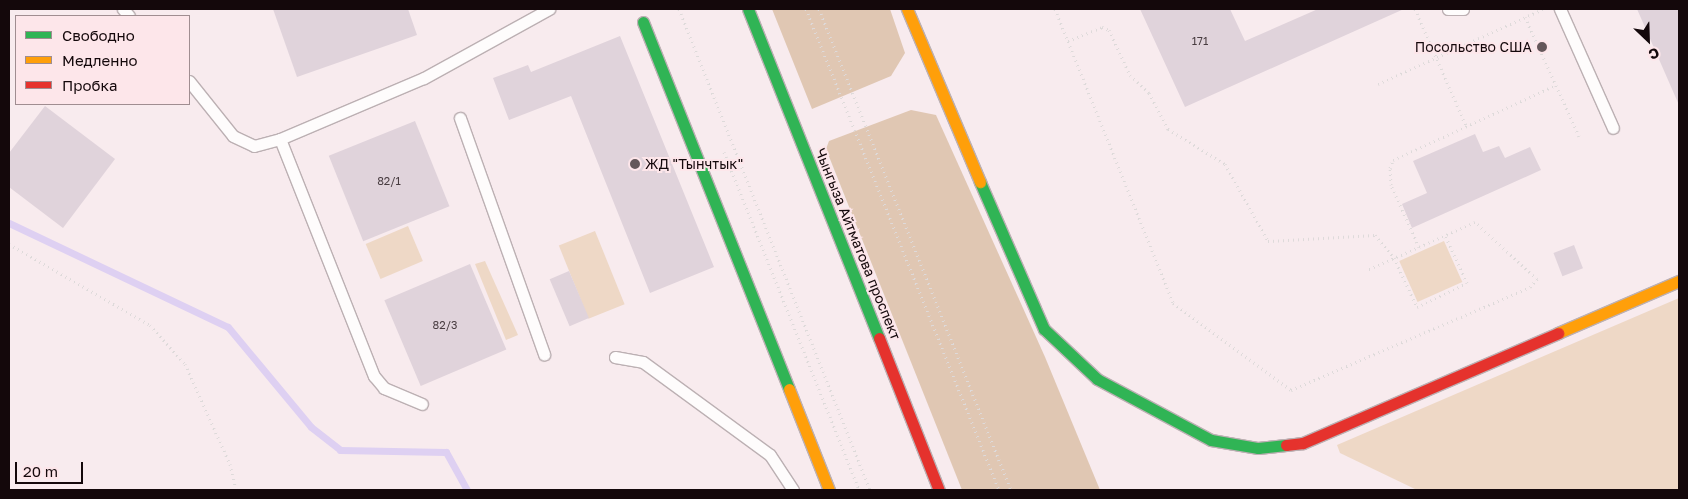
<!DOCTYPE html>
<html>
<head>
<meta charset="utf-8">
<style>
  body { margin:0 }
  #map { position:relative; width:1688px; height:499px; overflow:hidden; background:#f8ebee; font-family:"Golos Text",sans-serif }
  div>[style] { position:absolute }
  .green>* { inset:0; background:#eed8c6; transform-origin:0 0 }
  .forest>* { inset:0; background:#e0c7b3 }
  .stream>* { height:7px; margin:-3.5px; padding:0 3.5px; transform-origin:3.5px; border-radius:3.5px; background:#ded0f2 }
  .building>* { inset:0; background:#e0d3db; transform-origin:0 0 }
  .path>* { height:3px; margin-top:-1.5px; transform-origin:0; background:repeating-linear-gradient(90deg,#dedada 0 1px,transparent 0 5px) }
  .roads { filter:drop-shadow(1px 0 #bcb0b3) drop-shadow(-1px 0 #bcb0b3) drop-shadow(0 1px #bcb0b3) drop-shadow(0 -1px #bcb0b3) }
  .lane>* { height:11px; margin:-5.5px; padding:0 5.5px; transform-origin:5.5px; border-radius:5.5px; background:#fefcfc }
  .fast>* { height:11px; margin:-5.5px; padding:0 5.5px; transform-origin:5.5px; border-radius:5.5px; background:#30b455 }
  .slow>* { height:11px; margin:-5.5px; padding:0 5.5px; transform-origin:5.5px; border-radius:5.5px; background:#ff9f0a }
  .jam>* { height:11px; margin:-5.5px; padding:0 5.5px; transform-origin:5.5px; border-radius:5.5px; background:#e5322d }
  .dots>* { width:14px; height:14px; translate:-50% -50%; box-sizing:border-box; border:2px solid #fde6ea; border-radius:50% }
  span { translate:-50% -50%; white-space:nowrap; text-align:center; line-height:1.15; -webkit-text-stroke:4px #fde6ea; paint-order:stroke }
  .number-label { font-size:11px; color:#483c40 }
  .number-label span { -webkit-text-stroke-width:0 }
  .poi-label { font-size:14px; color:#14080b }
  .right { translate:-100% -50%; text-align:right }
  .left { translate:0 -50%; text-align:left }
  .street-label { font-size:14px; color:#14080b }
  .frame { position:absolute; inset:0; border:10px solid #14080b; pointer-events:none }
  .legend { position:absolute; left:15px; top:15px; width:175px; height:90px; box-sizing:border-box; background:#fde6ea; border:1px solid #a08d91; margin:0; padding:6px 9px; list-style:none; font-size:15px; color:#14080b }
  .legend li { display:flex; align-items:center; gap:10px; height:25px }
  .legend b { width:25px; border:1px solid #a08d91 }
  .north { position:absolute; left:1623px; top:15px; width:50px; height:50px; -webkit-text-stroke:4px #fde6ea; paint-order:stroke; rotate:156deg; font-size:14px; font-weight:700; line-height:20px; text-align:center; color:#14080b }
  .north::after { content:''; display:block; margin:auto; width:18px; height:22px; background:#14080b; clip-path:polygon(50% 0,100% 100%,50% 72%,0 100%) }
  .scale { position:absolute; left:15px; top:462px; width:68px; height:22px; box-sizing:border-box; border:2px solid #14080b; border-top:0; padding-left:6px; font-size:15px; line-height:18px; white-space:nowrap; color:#14080b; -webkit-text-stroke:4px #fde6ea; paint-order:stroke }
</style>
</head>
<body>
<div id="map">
  <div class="green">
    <div style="left:408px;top:226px;width:38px;height:46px;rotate:67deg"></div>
    <div style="left:595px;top:231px;width:79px;height:39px;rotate:68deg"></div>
    <div style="left:1444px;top:241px;width:45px;height:49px;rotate:66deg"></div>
    <div style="clip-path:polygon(485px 261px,518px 335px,506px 340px,475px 264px)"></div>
    <div style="clip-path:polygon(1679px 298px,1679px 490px,1417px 490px,1340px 453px,1337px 445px)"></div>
  </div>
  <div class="forest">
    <div style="clip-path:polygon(772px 9px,890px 9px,905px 53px,891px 76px,812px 109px)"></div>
    <div style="clip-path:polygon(911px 110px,936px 115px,1045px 357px,1100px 490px,962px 490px,826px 149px,829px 141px)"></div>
  </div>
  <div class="stream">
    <div style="left:9px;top:223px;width:242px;rotate:25.4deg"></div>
    <div style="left:228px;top:327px;width:130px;rotate:50.3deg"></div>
    <div style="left:311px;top:427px;width:37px;rotate:38deg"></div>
    <div style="left:340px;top:450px;width:106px;rotate:1.1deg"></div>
    <div style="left:446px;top:452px;width:43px;rotate:61.1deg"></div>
  </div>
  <div class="building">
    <div style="clip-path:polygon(273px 9px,408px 9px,417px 35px,297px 77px)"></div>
    <div style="clip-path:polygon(1140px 9px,1230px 9px,1245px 41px,1318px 9px,1404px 9px,1185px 107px)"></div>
    <div style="clip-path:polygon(1637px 9px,1679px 9px,1679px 105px)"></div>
    <div style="clip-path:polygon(620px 36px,714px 267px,650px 293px,571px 96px,509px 120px,493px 78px,528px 65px,531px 72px)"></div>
    <div style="clip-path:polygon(45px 106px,115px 159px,63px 228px,9px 187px,9px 153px)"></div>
    <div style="left:415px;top:121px;width:92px;height:93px;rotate:68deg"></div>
    <div style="clip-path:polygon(1475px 134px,1483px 152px,1499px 146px,1505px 158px,1530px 147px,1541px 170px,1412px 228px,1402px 204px,1427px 193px,1413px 161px)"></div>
    <div style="left:1574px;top:245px;width:25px;height:22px;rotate:69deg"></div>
    <div style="left:470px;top:264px;width:93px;height:93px;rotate:67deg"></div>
    <div style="left:569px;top:271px;width:51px;height:21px;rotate:67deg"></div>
  </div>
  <div class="path">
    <div style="left:679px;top:9px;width:518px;rotate:68.34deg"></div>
    <div style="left:806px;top:9px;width:518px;rotate:68.14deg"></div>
    <div style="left:819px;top:9px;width:518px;rotate:68.24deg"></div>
    <div style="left:1055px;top:9px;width:317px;rotate:68.1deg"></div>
    <div style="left:1173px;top:303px;width:147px;rotate:36.4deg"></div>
    <div style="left:1291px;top:390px;width:260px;rotate:-23.3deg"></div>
    <div style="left:1530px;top:287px;width:11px;rotate:-49deg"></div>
    <div style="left:1537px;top:279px;width:84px;rotate:-137.4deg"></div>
    <div style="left:1475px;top:222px;width:118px;rotate:156deg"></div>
    <div style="left:1415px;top:9px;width:128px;rotate:66.4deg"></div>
    <div style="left:1525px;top:17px;width:131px;rotate:65.6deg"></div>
    <div style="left:1068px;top:41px;width:37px;rotate:-22deg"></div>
    <div style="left:1102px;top:27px;width:8px;rotate:23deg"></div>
    <div style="left:1109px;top:30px;width:50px;rotate:65deg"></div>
    <div style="left:1130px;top:75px;width:26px;rotate:43deg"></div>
    <div style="left:1149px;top:93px;width:41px;rotate:62.2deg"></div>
    <div style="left:1168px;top:129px;width:67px;rotate:31.6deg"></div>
    <div style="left:1225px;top:164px;width:88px;rotate:60.8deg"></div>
    <div style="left:1268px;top:241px;width:107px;rotate:-3.2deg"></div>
    <div style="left:1375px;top:235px;width:30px;rotate:50deg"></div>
    <div style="left:1394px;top:258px;width:54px;rotate:64.9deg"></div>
    <div style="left:1417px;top:307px;width:55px;rotate:-25.6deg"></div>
    <div style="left:1467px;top:283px;width:53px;rotate:-114.6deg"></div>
    <div style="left:1378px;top:84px;width:181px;rotate:-24.4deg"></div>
    <div style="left:724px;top:152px;width:364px;rotate:68.2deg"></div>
    <div style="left:9px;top:244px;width:163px;rotate:29.9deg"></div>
    <div style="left:150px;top:325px;width:52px;rotate:48.1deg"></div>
    <div style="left:185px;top:364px;width:110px;rotate:65.8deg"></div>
    <div style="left:230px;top:464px;width:27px;rotate:77deg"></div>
    <div style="left:1419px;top:247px;width:68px;rotate:-114.3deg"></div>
    <div style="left:1391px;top:185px;width:17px;rotate:-93deg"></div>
    <div style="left:1390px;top:168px;width:9px;rotate:-69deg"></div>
    <div style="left:1393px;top:160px;width:179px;rotate:-24.7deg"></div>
  </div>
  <div class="roads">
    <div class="lane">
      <div style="left:123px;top:9px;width:9px;rotate:49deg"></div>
      <div style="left:1448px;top:9px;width:15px"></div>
      <div style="left:1560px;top:9px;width:130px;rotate:66deg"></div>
      <div style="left:189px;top:81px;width:70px;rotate:51.3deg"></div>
      <div style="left:233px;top:136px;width:23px;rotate:25deg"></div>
      <div style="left:254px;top:146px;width:27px;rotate:-15deg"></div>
      <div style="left:280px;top:139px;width:156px;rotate:-23deg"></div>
      <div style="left:424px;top:78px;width:143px;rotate:-28.9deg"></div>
      <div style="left:460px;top:118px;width:251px;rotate:70.4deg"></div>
      <div style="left:280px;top:139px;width:255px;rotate:68.4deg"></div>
      <div style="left:374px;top:376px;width:16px;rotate:50deg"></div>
      <div style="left:384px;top:388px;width:41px;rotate:22.8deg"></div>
      <div style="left:615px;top:357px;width:28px;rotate:10deg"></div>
      <div style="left:643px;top:362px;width:157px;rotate:36.2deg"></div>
      <div style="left:770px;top:455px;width:42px;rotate:56.7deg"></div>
    </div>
    <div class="fast">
      <div style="left:748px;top:9px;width:354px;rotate:68.3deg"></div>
      <div style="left:643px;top:22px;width:395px;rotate:68.3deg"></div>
      <div style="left:980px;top:182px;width:160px;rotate:66.5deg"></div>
      <div style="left:1044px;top:329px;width:73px;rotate:43.3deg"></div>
      <div style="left:1097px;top:379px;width:129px;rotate:28.2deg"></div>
      <div style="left:1211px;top:440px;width:48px;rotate:9.7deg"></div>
      <div style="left:1258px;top:448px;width:28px;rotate:-6deg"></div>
    </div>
    <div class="slow">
      <div style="left:907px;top:9px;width:188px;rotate:67.1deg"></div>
      <div style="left:1558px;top:333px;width:132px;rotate:-23.3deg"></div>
      <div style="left:789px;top:389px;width:109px;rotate:68.4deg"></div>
    </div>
    <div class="jam">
      <div style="left:879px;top:338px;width:163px;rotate:68.5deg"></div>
      <div style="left:1286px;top:445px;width:17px;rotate:-7deg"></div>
      <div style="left:1303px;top:443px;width:278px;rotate:-23.3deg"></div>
    </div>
  </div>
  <div class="dots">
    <div style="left:1542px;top:47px;background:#64575a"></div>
    <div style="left:635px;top:164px;background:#64575a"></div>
  </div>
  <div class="number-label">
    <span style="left:1200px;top:41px">171</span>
    <span style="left:389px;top:181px">82/1</span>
    <span style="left:445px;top:325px">82/3</span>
  </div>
  <div class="poi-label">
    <span class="right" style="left:1532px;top:47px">Посольство США</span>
    <span class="left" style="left:645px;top:164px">ЖД "Тынчтык"</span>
  </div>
  <div class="street-label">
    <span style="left:858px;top:244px;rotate:68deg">Чынгыза Айтматова проспект</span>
  </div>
  <div class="frame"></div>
  <ul class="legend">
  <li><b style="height:6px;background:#30b455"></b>Свободно</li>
  <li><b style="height:6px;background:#ff9f0a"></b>Медленно</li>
  <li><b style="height:6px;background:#e5322d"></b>Пробка</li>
  </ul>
  <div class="north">С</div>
  <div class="scale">20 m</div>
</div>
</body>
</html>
